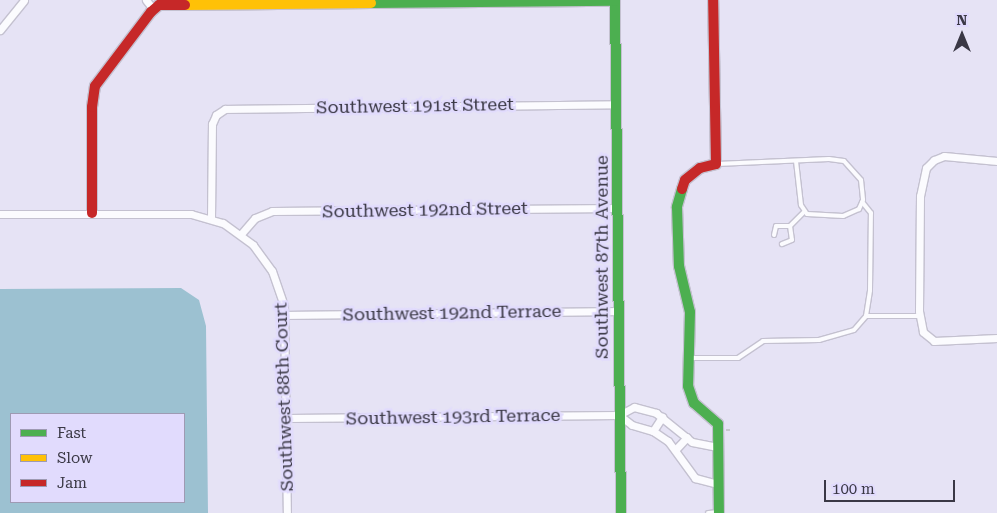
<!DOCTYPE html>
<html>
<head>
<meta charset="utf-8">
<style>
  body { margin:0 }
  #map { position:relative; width:997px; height:513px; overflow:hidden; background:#e6e3f5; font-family:"Roboto Serif",serif }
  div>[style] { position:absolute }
  .water>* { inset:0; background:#9cc1d1 }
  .path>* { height:2px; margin-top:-1px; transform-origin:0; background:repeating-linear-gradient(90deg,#c8c7ce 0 4px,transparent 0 8px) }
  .roads { filter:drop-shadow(1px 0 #c4c1d0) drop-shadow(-1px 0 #c4c1d0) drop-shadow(0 1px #c4c1d0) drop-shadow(0 -1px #c4c1d0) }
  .lane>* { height:4px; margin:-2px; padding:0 2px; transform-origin:2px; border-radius:2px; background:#fbfbfe }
  .street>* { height:7px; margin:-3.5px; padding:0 3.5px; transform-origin:3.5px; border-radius:3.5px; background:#fbfbfe }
  .fast>* { height:10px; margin:-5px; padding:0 5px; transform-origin:5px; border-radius:5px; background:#4caf50 }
  .slow>* { height:10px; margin:-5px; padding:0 5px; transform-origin:5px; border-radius:5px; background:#ffc107 }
  .jam>* { height:10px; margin:-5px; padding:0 5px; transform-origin:5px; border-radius:5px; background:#c62828 }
  span { translate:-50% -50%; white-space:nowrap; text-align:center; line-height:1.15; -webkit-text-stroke:5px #e1dbfd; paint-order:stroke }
  .street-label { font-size:18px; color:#3a3845 }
  .legend { position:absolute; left:10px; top:413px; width:175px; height:90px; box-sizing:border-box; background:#e1dbfd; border:1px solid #9e9ab3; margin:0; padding:6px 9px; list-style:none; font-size:15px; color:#3a3845 }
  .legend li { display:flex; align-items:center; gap:10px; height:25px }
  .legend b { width:25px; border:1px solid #9e9ab3 }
  .north { position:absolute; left:937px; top:10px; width:50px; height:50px; -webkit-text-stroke:4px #e1dbfd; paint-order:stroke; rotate:0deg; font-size:14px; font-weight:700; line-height:20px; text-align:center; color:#3a3845 }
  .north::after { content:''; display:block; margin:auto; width:18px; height:22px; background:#3a3845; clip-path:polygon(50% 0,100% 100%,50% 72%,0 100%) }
  .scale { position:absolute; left:824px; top:480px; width:131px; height:22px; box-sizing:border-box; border:2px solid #3a3845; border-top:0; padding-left:6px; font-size:15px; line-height:18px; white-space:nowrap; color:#3a3845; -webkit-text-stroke:4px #e1dbfd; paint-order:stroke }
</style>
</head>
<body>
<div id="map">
  <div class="water">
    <div style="clip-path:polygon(evenodd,181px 288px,199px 300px,206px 326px,208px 513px,0 513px,0 289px,181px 288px,11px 414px,184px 414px,184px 502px,11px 502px,11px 414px)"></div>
  </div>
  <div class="path">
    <div style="left:726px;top:430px;width:6px"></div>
  </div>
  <div class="roads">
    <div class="lane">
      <div style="left:717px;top:164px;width:112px;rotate:-2.6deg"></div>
      <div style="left:829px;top:159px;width:15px;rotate:8deg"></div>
      <div style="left:844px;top:161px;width:25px;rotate:48deg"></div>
      <div style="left:861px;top:180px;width:20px;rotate:84deg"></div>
      <div style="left:863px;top:200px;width:10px;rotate:114deg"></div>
      <div style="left:859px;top:209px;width:17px;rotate:156deg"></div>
      <div style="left:843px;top:216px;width:36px;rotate:-177deg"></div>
      <div style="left:807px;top:214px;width:11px;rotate:-124deg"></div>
      <div style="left:801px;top:205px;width:44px;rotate:-96.5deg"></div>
      <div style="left:790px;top:226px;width:21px;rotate:-45deg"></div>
      <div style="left:774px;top:235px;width:9px;rotate:-77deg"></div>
      <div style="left:776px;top:226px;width:14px"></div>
      <div style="left:790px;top:226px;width:14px;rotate:82deg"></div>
      <div style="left:792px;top:240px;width:11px;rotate:158deg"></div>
      <div style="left:866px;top:316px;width:53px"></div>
      <div style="left:690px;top:358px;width:48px"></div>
      <div style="left:738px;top:358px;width:30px;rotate:-34deg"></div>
      <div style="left:763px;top:341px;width:56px;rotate:-1deg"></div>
      <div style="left:819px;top:340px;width:36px;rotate:-16deg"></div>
      <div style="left:854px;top:330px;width:18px;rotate:-49deg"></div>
      <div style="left:866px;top:316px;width:26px;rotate:-81deg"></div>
      <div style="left:870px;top:290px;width:77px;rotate:-89.3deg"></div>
      <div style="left:871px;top:213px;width:14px;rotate:-129deg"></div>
      <div style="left:708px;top:513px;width:11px;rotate:-5deg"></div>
    </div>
    <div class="street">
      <div style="left:146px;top:0;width:11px;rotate:52deg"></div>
      <div style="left:0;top:30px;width:38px;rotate:-51deg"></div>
      <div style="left:997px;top:161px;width:53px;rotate:-174.6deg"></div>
      <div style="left:944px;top:156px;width:11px;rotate:158deg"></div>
      <div style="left:934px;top:160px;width:11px;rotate:135deg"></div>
      <div style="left:926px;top:168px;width:29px;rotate:102deg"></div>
      <div style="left:920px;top:196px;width:115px;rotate:90.5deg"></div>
      <div style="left:919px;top:311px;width:21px;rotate:79deg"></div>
      <div style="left:923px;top:332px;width:14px;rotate:39deg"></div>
      <div style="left:934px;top:341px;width:63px;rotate:-2.7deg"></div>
      <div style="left:0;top:214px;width:191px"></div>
      <div style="left:191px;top:214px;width:33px;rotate:16deg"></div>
      <div style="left:223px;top:223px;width:37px;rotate:36deg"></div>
      <div style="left:253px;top:245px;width:32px;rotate:54deg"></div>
      <div style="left:272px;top:271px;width:37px;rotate:71deg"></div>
      <div style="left:284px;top:306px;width:207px;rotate:89.2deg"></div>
      <div style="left:211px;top:218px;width:94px;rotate:-89.4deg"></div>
      <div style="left:212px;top:124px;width:10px;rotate:-66deg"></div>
      <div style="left:216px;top:115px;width:11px;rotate:-34deg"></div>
      <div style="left:225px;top:109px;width:392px;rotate:-0.7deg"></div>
      <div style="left:241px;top:234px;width:21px;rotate:-49deg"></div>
      <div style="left:255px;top:218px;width:18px;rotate:-22deg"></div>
      <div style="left:272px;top:211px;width:346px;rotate:-0.5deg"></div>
      <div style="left:285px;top:315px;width:334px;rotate:-0.7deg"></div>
      <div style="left:619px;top:415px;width:16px;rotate:38deg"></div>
      <div style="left:632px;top:425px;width:22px;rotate:16deg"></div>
      <div style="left:653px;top:431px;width:18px;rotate:34deg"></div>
      <div style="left:668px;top:441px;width:46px;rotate:53.9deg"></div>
      <div style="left:695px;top:478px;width:24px;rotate:15deg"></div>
      <div style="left:287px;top:418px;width:332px;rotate:-0.5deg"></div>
      <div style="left:619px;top:415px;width:17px;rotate:-28deg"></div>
      <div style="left:634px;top:407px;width:23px;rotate:15deg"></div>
      <div style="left:656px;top:413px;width:46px;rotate:38.9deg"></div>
      <div style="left:692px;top:442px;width:26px;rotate:11deg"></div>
      <div style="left:653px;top:431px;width:17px;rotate:-57deg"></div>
      <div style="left:676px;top:449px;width:16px;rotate:-47deg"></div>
    </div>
    <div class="fast">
      <div style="left:615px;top:0;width:513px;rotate:89.33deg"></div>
      <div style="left:371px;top:3px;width:244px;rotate:-0.5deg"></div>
      <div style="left:682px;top:189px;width:19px;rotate:106deg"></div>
      <div style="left:677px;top:207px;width:59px;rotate:88.1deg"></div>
      <div style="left:679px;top:266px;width:47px;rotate:76.6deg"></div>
      <div style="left:690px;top:312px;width:74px;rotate:91.5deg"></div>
      <div style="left:688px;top:386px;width:18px;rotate:71deg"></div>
      <div style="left:694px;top:403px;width:32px;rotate:41deg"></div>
      <div style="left:718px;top:424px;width:89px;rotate:89.4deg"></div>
    </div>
    <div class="slow">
      <div style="left:185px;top:5px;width:186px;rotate:-0.6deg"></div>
    </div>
    <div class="jam">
      <div style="left:682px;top:189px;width:9px;rotate:-72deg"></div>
      <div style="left:685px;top:180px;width:19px;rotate:-39deg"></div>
      <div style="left:700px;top:168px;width:16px;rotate:-14deg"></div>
      <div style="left:716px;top:164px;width:164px;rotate:-91deg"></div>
      <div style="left:92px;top:213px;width:106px;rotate:-90deg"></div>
      <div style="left:92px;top:107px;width:21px;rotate:-82deg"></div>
      <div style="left:95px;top:86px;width:93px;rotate:-52.9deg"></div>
      <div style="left:151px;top:12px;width:11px;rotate:-41deg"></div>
      <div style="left:159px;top:5px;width:26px"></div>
    </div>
  </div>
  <div class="street-label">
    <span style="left:415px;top:106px;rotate:-1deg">Southwest 191st Street</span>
    <span style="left:425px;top:210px;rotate:-1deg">Southwest 192nd Street</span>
    <span style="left:602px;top:257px;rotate:-90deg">Southwest 87th Avenue</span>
    <span style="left:452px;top:313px;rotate:-1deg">Southwest 192nd Terrace</span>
    <span style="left:284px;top:397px;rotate:-92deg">Southwest 88th Court</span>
    <span style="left:453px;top:417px;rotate:-1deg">Southwest 193rd Terrace</span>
  </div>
  <ul class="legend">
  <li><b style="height:6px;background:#4caf50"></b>Fast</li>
  <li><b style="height:6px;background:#ffc107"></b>Slow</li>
  <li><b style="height:6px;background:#c62828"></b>Jam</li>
  </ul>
  <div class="north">N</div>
  <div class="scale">100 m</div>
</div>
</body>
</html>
